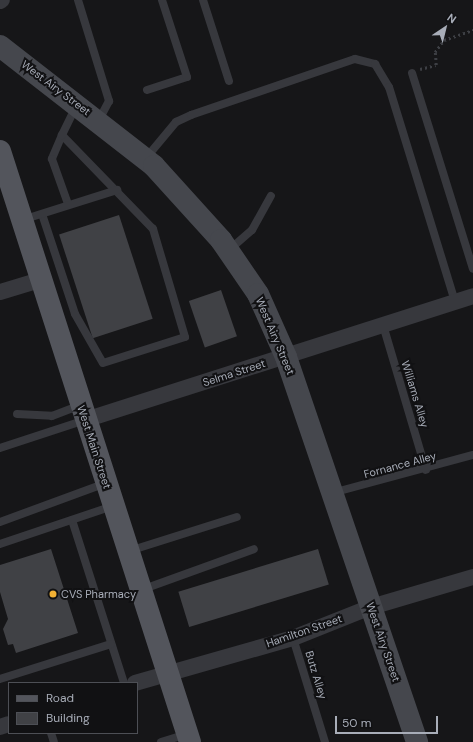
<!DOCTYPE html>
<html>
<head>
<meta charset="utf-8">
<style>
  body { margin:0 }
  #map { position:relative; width:473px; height:742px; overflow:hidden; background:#161618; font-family:"DM Sans",sans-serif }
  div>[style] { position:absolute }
  .building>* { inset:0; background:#404145; transform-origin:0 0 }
  .path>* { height:2.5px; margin-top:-1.25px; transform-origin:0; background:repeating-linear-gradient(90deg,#3d3f44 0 2px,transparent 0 5px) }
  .service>* { height:8px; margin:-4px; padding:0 4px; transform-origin:4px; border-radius:4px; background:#37383d }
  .minor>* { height:16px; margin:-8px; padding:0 8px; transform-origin:8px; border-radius:8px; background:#37383d }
  .secondary>* { height:22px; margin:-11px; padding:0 11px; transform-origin:11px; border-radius:11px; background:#45474d }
  .primary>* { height:22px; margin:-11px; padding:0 11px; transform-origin:11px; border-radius:11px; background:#53555c }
  .dots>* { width:11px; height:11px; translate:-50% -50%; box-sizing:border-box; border:2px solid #111113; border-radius:50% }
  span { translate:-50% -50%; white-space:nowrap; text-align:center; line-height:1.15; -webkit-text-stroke:4px #111113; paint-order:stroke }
  .street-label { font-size:11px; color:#a8adb8 }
  .poi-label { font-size:11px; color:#a8adb8 }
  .left { translate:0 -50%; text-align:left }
  .legend { position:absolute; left:8px; top:682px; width:130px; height:52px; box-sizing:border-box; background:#111113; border:1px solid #4d4f55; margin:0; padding:5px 7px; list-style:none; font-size:12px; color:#a8adb8 }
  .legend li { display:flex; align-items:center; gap:8px; height:20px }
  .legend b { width:20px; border:1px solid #4d4f55 }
  .north { position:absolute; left:425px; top:8px; width:40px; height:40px; -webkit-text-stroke:3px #111113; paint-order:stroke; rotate:35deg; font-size:11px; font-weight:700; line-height:16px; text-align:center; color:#a8adb8 }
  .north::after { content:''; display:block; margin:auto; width:14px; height:18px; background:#a8adb8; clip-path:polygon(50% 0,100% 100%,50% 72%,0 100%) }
  .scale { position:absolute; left:335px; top:716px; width:103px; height:18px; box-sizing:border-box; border:2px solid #a8adb8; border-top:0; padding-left:5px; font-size:12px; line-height:14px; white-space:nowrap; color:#a8adb8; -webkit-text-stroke:3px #111113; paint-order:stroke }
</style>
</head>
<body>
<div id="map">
  <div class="building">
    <div style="left:119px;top:215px;width:109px;height:63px;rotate:72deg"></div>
    <div style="left:221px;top:290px;width:49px;height:34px;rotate:71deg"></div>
    <div style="clip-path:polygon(51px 549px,78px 633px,16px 653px,13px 644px,8px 645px,3px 629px,8px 619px,0 592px,0 565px)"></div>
    <div style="left:318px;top:549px;width:37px;height:146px;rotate:73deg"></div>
  </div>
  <div class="path">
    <div style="left:420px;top:69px;width:16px;rotate:-14deg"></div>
    <div style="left:436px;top:65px;width:13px;rotate:-94deg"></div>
    <div style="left:435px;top:52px;width:15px;rotate:-53deg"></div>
    <div style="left:444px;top:40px;width:31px;rotate:-19deg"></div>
  </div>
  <div class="service">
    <div style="left:78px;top:0;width:106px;rotate:72.9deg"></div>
    <div style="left:109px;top:101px;width:21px;rotate:118deg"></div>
    <div style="left:203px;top:0;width:85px;rotate:72.2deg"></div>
    <div style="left:412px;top:73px;width:205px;rotate:72.7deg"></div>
    <div style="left:147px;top:90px;width:42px;rotate:-18deg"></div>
    <div style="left:187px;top:77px;width:81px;rotate:-108deg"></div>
    <div style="left:62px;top:135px;width:26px;rotate:113deg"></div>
    <div style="left:52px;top:159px;width:48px;rotate:70.4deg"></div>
    <div style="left:146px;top:158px;width:47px;rotate:-50.2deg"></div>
    <div style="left:176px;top:122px;width:17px;rotate:-25deg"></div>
    <div style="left:191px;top:115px;width:173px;rotate:-18.9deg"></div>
    <div style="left:355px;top:59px;width:21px;rotate:14deg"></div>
    <div style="left:375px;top:64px;width:27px;rotate:59deg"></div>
    <div style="left:389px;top:87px;width:224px;rotate:72.9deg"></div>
    <div style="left:42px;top:214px;width:105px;rotate:71.7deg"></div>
    <div style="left:75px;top:314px;width:56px;rotate:60.3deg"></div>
    <div style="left:103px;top:363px;width:86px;rotate:-17.6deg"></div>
    <div style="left:185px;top:337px;width:113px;rotate:-106.5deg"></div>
    <div style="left:153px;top:229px;width:131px;rotate:-134.1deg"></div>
    <div style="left:62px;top:135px;width:32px;rotate:-64deg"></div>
    <div style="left:22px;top:220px;width:100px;rotate:-17.5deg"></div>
    <div style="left:229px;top:250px;width:30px;rotate:-41deg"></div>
    <div style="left:252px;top:230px;width:39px;rotate:-61deg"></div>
    <div style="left:383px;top:325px;width:151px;rotate:73.5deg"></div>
    <div style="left:17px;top:414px;width:35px;rotate:3deg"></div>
    <div style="left:52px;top:416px;width:30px;rotate:-21deg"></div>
    <div style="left:0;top:448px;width:89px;rotate:-18.2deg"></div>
    <div style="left:332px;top:493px;width:146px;rotate:-15.1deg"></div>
    <div style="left:72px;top:520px;width:171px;rotate:72.3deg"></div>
    <div style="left:0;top:522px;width:113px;rotate:-20.2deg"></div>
    <div style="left:0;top:544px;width:119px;rotate:-18.6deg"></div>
    <div style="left:129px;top:551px;width:113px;rotate:-17.5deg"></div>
    <div style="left:141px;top:590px;width:120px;rotate:-19.9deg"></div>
    <div style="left:293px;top:638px;width:109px;rotate:72.9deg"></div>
    <div style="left:0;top:679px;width:116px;rotate:-17.5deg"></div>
    <div style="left:51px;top:733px;width:9px;rotate:72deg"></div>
    <div style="left:161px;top:742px;width:27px;rotate:-17deg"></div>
  </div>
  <div class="minor">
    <div style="left:0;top:1px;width:2px;rotate:-27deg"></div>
    <div style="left:0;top:292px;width:42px;rotate:-16.7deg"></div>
    <div style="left:85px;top:420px;width:407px;rotate:-17.7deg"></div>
    <div style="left:135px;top:683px;width:164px;rotate:-15.9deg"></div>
    <div style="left:293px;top:638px;width:84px;rotate:-21.7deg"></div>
    <div style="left:371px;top:607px;width:106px;rotate:-16.4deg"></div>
    <div style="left:0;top:727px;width:9px;rotate:-18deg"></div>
  </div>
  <div class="secondary">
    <div style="left:0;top:46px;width:195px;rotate:37.9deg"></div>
    <div style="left:154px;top:166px;width:100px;rotate:47.8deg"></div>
    <div style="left:221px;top:240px;width:65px;rotate:55.6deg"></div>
    <div style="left:258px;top:294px;width:69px;rotate:66deg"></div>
    <div style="left:286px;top:357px;width:407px;rotate:71.2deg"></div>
  </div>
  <div class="primary">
    <div style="left:0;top:151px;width:621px;rotate:72.18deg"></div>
  </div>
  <div class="dots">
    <div style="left:53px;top:594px;background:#f2b134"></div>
  </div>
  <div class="street-label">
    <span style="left:56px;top:88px;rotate:37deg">West Airy Street</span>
    <span style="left:275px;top:336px;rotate:67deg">West Airy Street</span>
    <span style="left:234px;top:373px;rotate:-18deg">Selma Street</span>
    <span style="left:415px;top:394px;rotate:73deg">Williams Alley</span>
    <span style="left:94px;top:447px;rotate:72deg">West Main Street</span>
    <span style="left:400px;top:465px;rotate:-15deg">Fornance Alley</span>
    <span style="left:304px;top:631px;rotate:-19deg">Hamilton Street</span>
    <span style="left:383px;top:642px;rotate:71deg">West Airy Street</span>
    <span style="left:316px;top:675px;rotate:73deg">Butz Alley</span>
  </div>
  <div class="poi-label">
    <span class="left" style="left:61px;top:594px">CVS Pharmacy</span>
  </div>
  <ul class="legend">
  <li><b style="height:5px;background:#53555c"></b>Road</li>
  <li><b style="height:11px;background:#404145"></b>Building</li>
  </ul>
  <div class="north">N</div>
  <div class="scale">50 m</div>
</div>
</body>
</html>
